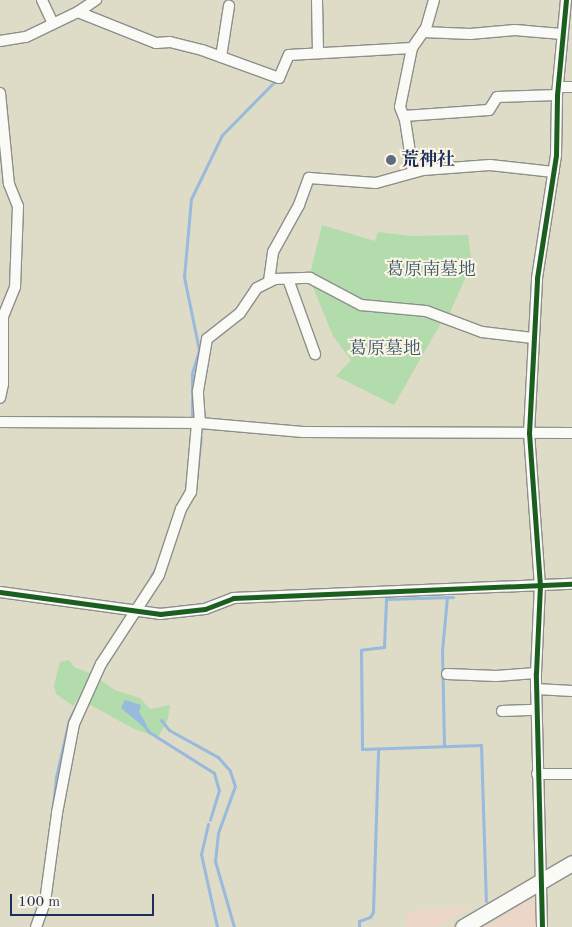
<!DOCTYPE html>
<html>
<head>
<meta charset="utf-8">
<style>
  body { margin:0 }
  #map { position:relative; width:572px; height:927px; overflow:hidden; background:#dedbc7; font-family:"Old Standard TT","Noto Serif JP",serif }
  div>[style] { position:absolute }
  .built>* { inset:0; background:#ecd6c8 }
  .green>* { inset:0; background:#b3dcad }
  .water>* { inset:0; background:#98badd }
  .stream>* { height:3px; margin:-1.5px; padding:0 1.5px; transform-origin:1.5px; border-radius:1.5px; background:#98badd }
  .roads { filter:drop-shadow(1px 0 #8d8f8c) drop-shadow(-1px 0 #8d8f8c) drop-shadow(0 1px #8d8f8c) drop-shadow(0 -1px #8d8f8c) }
  .minor>* { height:10px; margin:-5px; padding:0 5px; transform-origin:5px; border-radius:5px; background:#fafaf7 }
  .secondary>* { height:15px; margin:-7.5px; padding:0 7.5px; transform-origin:7.5px; border-radius:7.5px; background:#fafaf7 }
  .cycleway>* { height:5px; margin:-2.5px; padding:0 2.5px; transform-origin:2.5px; border-radius:2.5px; background:#1b5e20 }
  .dots>* { width:14px; height:14px; translate:-50% -50%; box-sizing:border-box; border:2px solid #fcf5e5; border-radius:50% }
  span { translate:-50% -50%; white-space:nowrap; text-align:center; line-height:1.15; -webkit-text-stroke:4px #fcf5e5; paint-order:stroke }
  .poi-label { font-size:18px; color:#1b2f5e; font-weight:700 }
  .left { translate:0 -50%; text-align:left }
  .park-label { font-size:18px; color:#385a6c }
  .scale { position:absolute; left:10px; top:894px; width:144px; height:22px; box-sizing:border-box; border:2px solid #1b2f5e; border-top:0; padding-left:6px; font-size:15px; line-height:18px; white-space:nowrap; color:#1b2f5e; -webkit-text-stroke:4px #fcf5e5; paint-order:stroke }
</style>
</head>
<body>
<div id="map">
  <div class="built">
    <div style="clip-path:polygon(527px 901px,536px 905px,537px 927px,487px 927px)"></div>
    <div style="clip-path:polygon(472px 907px,437px 927px,406px 927px,407px 911px)"></div>
  </div>
  <div class="green">
    <div style="clip-path:polygon(322px 225px,375px 241px,378px 232px,410px 236px,468px 235px,472px 263px,448px 317px,428px 306px,360px 299px,310px 274px)"></div>
    <div style="clip-path:polygon(311px 282px,362px 312px,369px 310px,429px 317px,441px 323px,394px 405px,336px 376px,351px 360px,333px 336px)"></div>
    <div style="clip-path:polygon(69px 660px,74px 667px,90px 673px,115px 690px,140px 698px,150px 709px,170px 705px,168px 719px,158px 737px,134px 729px,78px 698px,73px 706px,56px 694px,54px 685px,60px 662px)"></div>
  </div>
  <div class="water">
    <div style="clip-path:polygon(125px 700px,141px 705px,139px 712px,147px 725px,144px 727px,121px 708px)"></div>
  </div>
  <div class="stream">
    <div style="left:192px;top:416px;width:43px;rotate:-90deg"></div>
    <div style="left:192px;top:373px;width:24px;rotate:-73deg"></div>
    <div style="left:199px;top:350px;width:75px;rotate:-101.6deg"></div>
    <div style="left:184px;top:277px;width:78px;rotate:-84.9deg"></div>
    <div style="left:191px;top:199px;width:71px;rotate:-64.2deg"></div>
    <div style="left:222px;top:135px;width:74px;rotate:-45.5deg"></div>
    <div style="left:195px;top:491px;width:55px;rotate:-83.8deg"></div>
    <div style="left:151px;top:576px;width:12px;rotate:-59deg"></div>
    <div style="left:453px;top:597px;width:67px;rotate:178.3deg"></div>
    <div style="left:386px;top:599px;width:48px;rotate:92.4deg"></div>
    <div style="left:384px;top:647px;width:23px;rotate:173deg"></div>
    <div style="left:361px;top:650px;width:99px;rotate:89.4deg"></div>
    <div style="left:362px;top:749px;width:119px;rotate:-1.9deg"></div>
    <div style="left:481px;top:745px;width:156px;rotate:88.2deg"></div>
    <div style="left:161px;top:720px;width:13px;rotate:51deg"></div>
    <div style="left:169px;top:730px;width:56px;rotate:28.9deg"></div>
    <div style="left:218px;top:757px;width:18px;rotate:49deg"></div>
    <div style="left:230px;top:771px;width:16px;rotate:72deg"></div>
    <div style="left:235px;top:786px;width:50px;rotate:109.9deg"></div>
    <div style="left:218px;top:833px;width:28px;rotate:96deg"></div>
    <div style="left:215px;top:861px;width:69px;rotate:73.9deg"></div>
    <div style="left:142px;top:723px;width:11px;rotate:52deg"></div>
    <div style="left:149px;top:732px;width:77px;rotate:32.2deg"></div>
    <div style="left:214px;top:773px;width:18px;rotate:74deg"></div>
    <div style="left:219px;top:790px;width:31px;rotate:107deg"></div>
    <div style="left:444px;top:745px;width:94px;rotate:-91.2deg"></div>
    <div style="left:442px;top:651px;width:54px;rotate:-84.7deg"></div>
    <div style="left:208px;top:824px;width:31px;rotate:103deg"></div>
    <div style="left:201px;top:854px;width:75px;rotate:77.6deg"></div>
    <div style="left:51px;top:825px;width:48px;rotate:-84.1deg"></div>
    <div style="left:56px;top:777px;width:58px;rotate:-77.2deg"></div>
    <div style="left:69px;top:720px;width:42px;rotate:-63.4deg"></div>
    <div style="left:359px;top:927px;width:6px;rotate:-90deg"></div>
    <div style="left:359px;top:921px;width:12px;rotate:-20deg"></div>
    <div style="left:370px;top:917px;width:6px;rotate:-59deg"></div>
    <div style="left:373px;top:912px;width:163px;rotate:-88.2deg"></div>
  </div>
  <div class="roads">
    <div class="minor">
      <div style="left:42px;top:0;width:26px;rotate:65deg"></div>
      <div style="left:317px;top:0;width:53px;rotate:88.9deg"></div>
      <div style="left:78px;top:12px;width:84px;rotate:21.7deg"></div>
      <div style="left:156px;top:43px;width:14px;rotate:-4deg"></div>
      <div style="left:170px;top:42px;width:33px;rotate:14deg"></div>
      <div style="left:202px;top:50px;width:82px;rotate:20deg"></div>
      <div style="left:279px;top:78px;width:25px;rotate:-67deg"></div>
      <div style="left:289px;top:55px;width:123px;rotate:-3.3deg"></div>
      <div style="left:423px;top:32px;width:47px;rotate:2.4deg"></div>
      <div style="left:470px;top:34px;width:45px;rotate:-5.1deg"></div>
      <div style="left:515px;top:30px;width:47px;rotate:4.9deg"></div>
      <div style="left:0;top:41px;width:26px;rotate:-9deg"></div>
      <div style="left:26px;top:37px;width:58px;rotate:-25.7deg"></div>
      <div style="left:78px;top:12px;width:22px;rotate:-34deg"></div>
      <div style="left:221px;top:57px;width:52px;rotate:-81.1deg"></div>
      <div style="left:558px;top:87px;width:14px"></div>
      <div style="left:0;top:93px;width:91px;rotate:84.4deg"></div>
      <div style="left:9px;top:184px;width:24px;rotate:68deg"></div>
      <div style="left:18px;top:206px;width:81px;rotate:92.1deg"></div>
      <div style="left:15px;top:287px;width:31px;rotate:112deg"></div>
      <div style="left:3px;top:316px;width:68px;rotate:90deg"></div>
      <div style="left:3px;top:384px;width:14px;rotate:102deg"></div>
      <div style="left:404px;top:116px;width:85px;rotate:-4deg"></div>
      <div style="left:489px;top:110px;width:15px;rotate:-58deg"></div>
      <div style="left:497px;top:97px;width:60px;rotate:-1.9deg"></div>
      <div style="left:413px;top:172px;width:53px;rotate:-98.7deg"></div>
      <div style="left:405px;top:120px;width:14px;rotate:-111deg"></div>
      <div style="left:400px;top:107px;width:60px;rotate:-78.5deg"></div>
      <div style="left:412px;top:48px;width:24px;rotate:-55deg"></div>
      <div style="left:426px;top:28px;width:29px;rotate:-74deg"></div>
      <div style="left:288px;top:279px;width:80px;rotate:70.2deg"></div>
      <div style="left:269px;top:281px;width:29px;rotate:-82deg"></div>
      <div style="left:273px;top:252px;width:54px;rotate:-61deg"></div>
      <div style="left:299px;top:205px;width:29px;rotate:-70deg"></div>
      <div style="left:309px;top:178px;width:67px;rotate:4.3deg"></div>
      <div style="left:376px;top:183px;width:49px;rotate:-15.5deg"></div>
      <div style="left:423px;top:170px;width:67px;rotate:-4.3deg"></div>
      <div style="left:490px;top:165px;width:64px;rotate:6.2deg"></div>
      <div style="left:0;top:422px;width:200px;rotate:0.3deg"></div>
      <div style="left:200px;top:423px;width:103px;rotate:5deg"></div>
      <div style="left:303px;top:432px;width:269px;rotate:0.2deg"></div>
      <div style="left:200px;top:423px;width:32px;rotate:-94deg"></div>
      <div style="left:198px;top:391px;width:53px;rotate:-80.2deg"></div>
      <div style="left:207px;top:339px;width:42px;rotate:-38.2deg"></div>
      <div style="left:240px;top:313px;width:30px;rotate:-56deg"></div>
      <div style="left:257px;top:288px;width:20px;rotate:-27deg"></div>
      <div style="left:275px;top:279px;width:35px;rotate:-2deg"></div>
      <div style="left:310px;top:278px;width:58px;rotate:27.9deg"></div>
      <div style="left:361px;top:305px;width:65px;rotate:5.3deg"></div>
      <div style="left:426px;top:311px;width:60px;rotate:20.6deg"></div>
      <div style="left:482px;top:332px;width:51px;rotate:6.7deg"></div>
      <div style="left:0;top:592px;width:162px;rotate:7.8deg"></div>
      <div style="left:160px;top:614px;width:45px;rotate:-6.3deg"></div>
      <div style="left:205px;top:609px;width:30px;rotate:-21deg"></div>
      <div style="left:233px;top:598px;width:339px;rotate:-2.4deg"></div>
      <div style="left:447px;top:674px;width:49px;rotate:2.3deg"></div>
      <div style="left:496px;top:676px;width:40px;rotate:-4.3deg"></div>
      <div style="left:536px;top:689px;width:36px;rotate:3deg"></div>
      <div style="left:502px;top:711px;width:34px;rotate:-2deg"></div>
      <div style="left:537px;top:774px;width:35px"></div>
      <div style="left:36px;top:927px;width:27px;rotate:-70deg"></div>
      <div style="left:45px;top:902px;width:90px;rotate:-82.3deg"></div>
      <div style="left:57px;top:813px;width:91px;rotate:-79.2deg"></div>
      <div style="left:74px;top:724px;width:66px;rotate:-65.8deg"></div>
      <div style="left:101px;top:664px;width:106px;rotate:-56.9deg"></div>
      <div style="left:159px;top:575px;width:70px;rotate:-71.6deg"></div>
      <div style="left:181px;top:509px;width:20px;rotate:-60deg"></div>
      <div style="left:191px;top:492px;width:69px;rotate:-85deg"></div>
      <div style="left:542px;top:927px;width:254px;rotate:-91.4deg"></div>
      <div style="left:536px;top:673px;width:87px;rotate:-87.4deg"></div>
      <div style="left:540px;top:586px;width:153px;rotate:-94.1deg"></div>
      <div style="left:529px;top:433px;width:155px;rotate:-87deg"></div>
      <div style="left:537px;top:278px;width:124px;rotate:-81.2deg"></div>
      <div style="left:556px;top:155px;width:60px;rotate:-89deg"></div>
      <div style="left:557px;top:95px;width:95px;rotate:-84.6deg"></div>
    </div>
    <div class="secondary">
      <div style="left:463px;top:927px;width:126px;rotate:-30.4deg"></div>
    </div>
  </div>
  <div class="cycleway">
    <div style="left:0;top:592px;width:162px;rotate:7.8deg"></div>
    <div style="left:160px;top:614px;width:45px;rotate:-6.3deg"></div>
    <div style="left:205px;top:609px;width:30px;rotate:-21deg"></div>
    <div style="left:233px;top:598px;width:339px;rotate:-2.4deg"></div>
    <div style="left:542px;top:927px;width:254px;rotate:-91.4deg"></div>
    <div style="left:536px;top:673px;width:87px;rotate:-87.4deg"></div>
    <div style="left:540px;top:586px;width:153px;rotate:-94.1deg"></div>
    <div style="left:529px;top:433px;width:155px;rotate:-87deg"></div>
    <div style="left:537px;top:278px;width:124px;rotate:-81.2deg"></div>
    <div style="left:556px;top:155px;width:60px;rotate:-89deg"></div>
    <div style="left:557px;top:95px;width:95px;rotate:-84.6deg"></div>
  </div>
  <div class="dots">
    <div style="left:391px;top:160px;background:#5f6b83"></div>
  </div>
  <div class="poi-label">
    <span class="left" style="left:401px;top:160px">荒神社</span>
  </div>
  <div class="park-label">
    <span style="left:431px;top:270px">葛原南墓地</span>
    <span style="left:385px;top:349px">葛原墓地</span>
  </div>
  <div class="scale">100 m</div>
</div>
</body>
</html>
